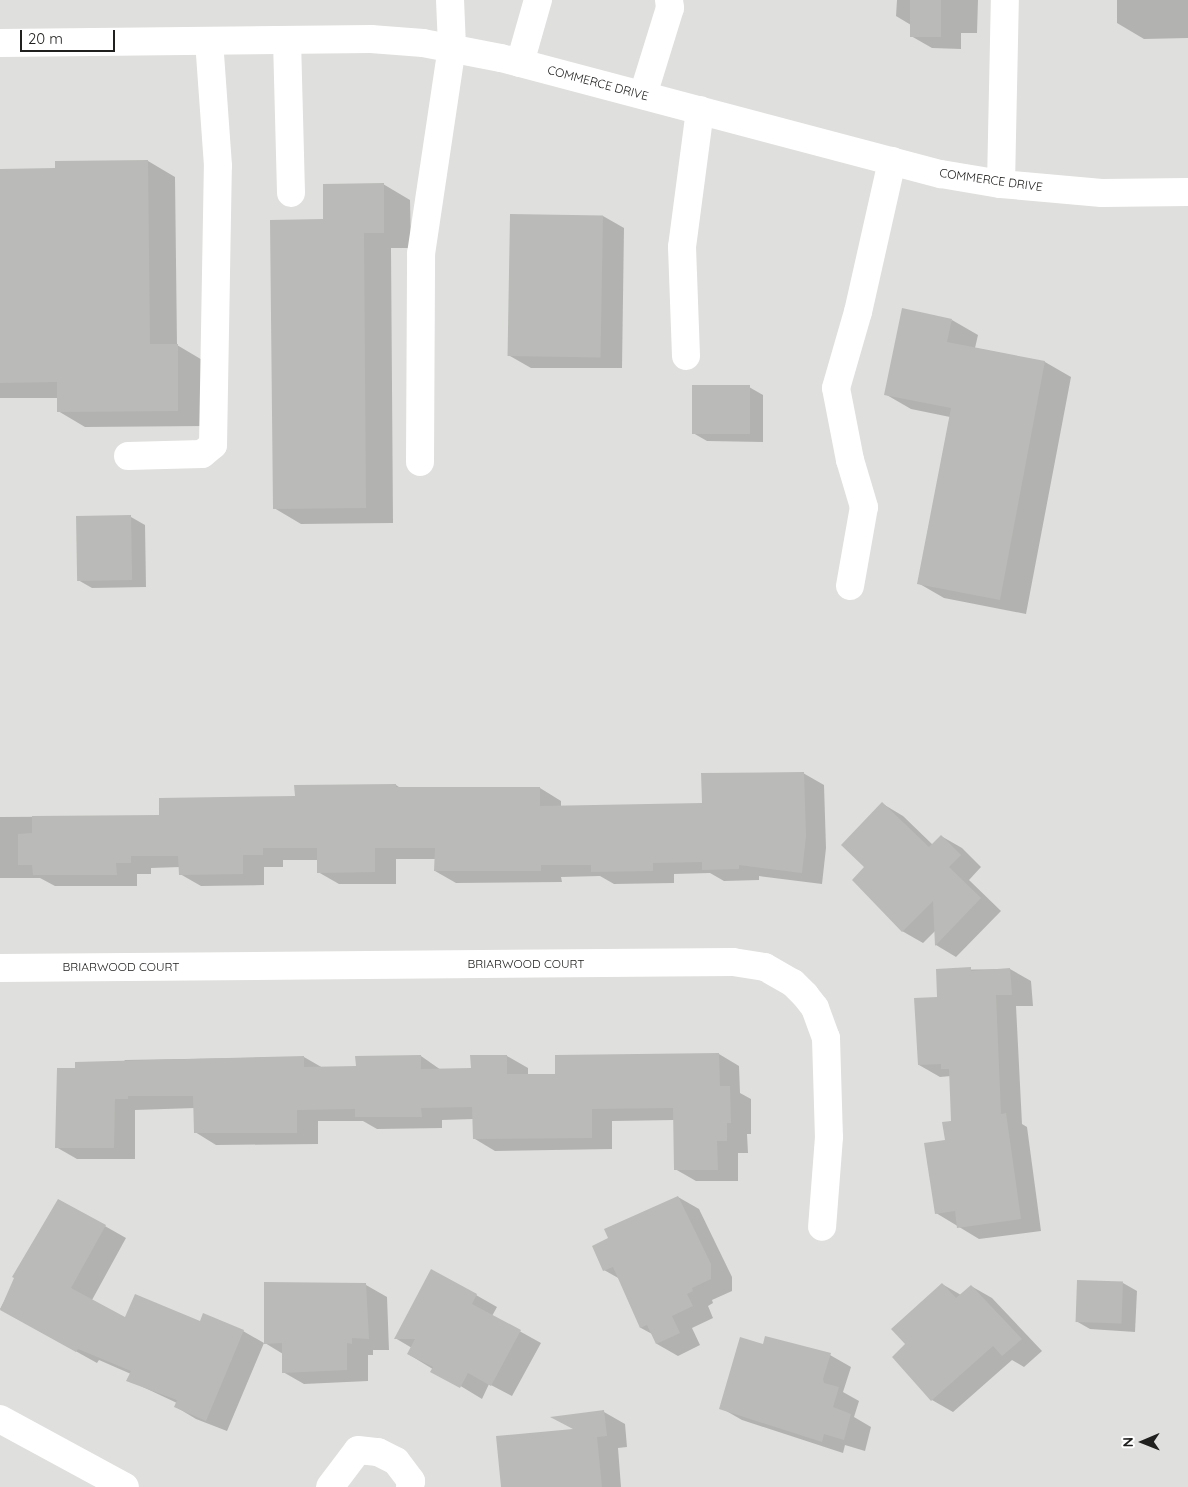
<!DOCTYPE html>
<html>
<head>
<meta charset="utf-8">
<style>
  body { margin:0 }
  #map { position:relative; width:1188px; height:1487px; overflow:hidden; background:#dfe0dd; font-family:Quicksand,sans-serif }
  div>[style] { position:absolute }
  .shadow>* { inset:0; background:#0003 }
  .building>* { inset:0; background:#babbb8; transform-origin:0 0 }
  .minor>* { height:28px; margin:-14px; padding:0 14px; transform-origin:14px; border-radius:14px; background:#fff }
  span { translate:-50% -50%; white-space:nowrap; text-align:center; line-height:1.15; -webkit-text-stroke:5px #fff; paint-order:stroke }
  .street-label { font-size:12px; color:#20201f }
  .north { position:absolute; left:1118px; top:1417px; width:50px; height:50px; -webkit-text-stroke:4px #fff; paint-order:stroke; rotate:269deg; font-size:14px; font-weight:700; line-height:20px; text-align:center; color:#20201f }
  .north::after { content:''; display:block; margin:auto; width:18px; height:22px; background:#20201f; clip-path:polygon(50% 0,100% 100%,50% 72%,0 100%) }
  .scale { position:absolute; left:20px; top:30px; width:95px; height:22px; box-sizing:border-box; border:2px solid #20201f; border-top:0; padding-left:6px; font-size:15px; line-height:18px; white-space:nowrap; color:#20201f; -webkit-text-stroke:4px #fff; paint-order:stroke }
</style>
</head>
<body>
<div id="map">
  <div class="shadow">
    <div style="clip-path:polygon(897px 0,978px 0,977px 33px,961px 33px,961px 49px,932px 48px,911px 36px,911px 25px,896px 16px)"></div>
    <div style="clip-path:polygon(1117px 0,1188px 0,1188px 38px,1144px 39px,1117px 23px)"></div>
    <div style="clip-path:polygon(148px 161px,175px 177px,177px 345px,204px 361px,205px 426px,85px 427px,58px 411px,58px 398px,0 398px,0 170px,56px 169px)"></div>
    <div style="clip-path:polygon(383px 184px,410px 200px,411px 248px,391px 248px,393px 523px,301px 524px,274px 508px,324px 220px)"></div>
    <div style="clip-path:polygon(603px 216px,624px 228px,622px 368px,531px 368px,510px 356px)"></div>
    <div style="clip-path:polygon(952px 320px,978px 335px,975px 348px,1045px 362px,1071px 377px,1026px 614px,944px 598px,918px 583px,950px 417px,911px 409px,885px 394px)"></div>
    <div style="clip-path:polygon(749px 387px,763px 395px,763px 442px,707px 441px,693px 433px)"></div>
    <div style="clip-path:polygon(131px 517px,145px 525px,146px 587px,92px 588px,78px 580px)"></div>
    <div style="clip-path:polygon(803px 773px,824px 785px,826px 848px,822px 884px,759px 876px,759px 880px,724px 881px,710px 873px,674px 874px,674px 883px,614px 884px,600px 876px,561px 877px,562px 882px,456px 883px,435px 871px,436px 859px,396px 859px,396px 884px,339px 884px,318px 872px,318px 860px,283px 860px,283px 867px,264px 867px,264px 885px,201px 886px,180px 874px,180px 867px,151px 868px,151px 874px,137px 874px,137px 886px,55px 886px,40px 878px,0 878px,0 817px,160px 816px,396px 785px,402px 789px,540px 788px,561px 801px,561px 807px,703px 804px)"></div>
    <div style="clip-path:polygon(883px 804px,903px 816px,933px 845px,941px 836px,962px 848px,981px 867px,969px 880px,1001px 911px,956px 957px,936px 945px,935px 931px,923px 943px,902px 931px,866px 867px)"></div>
    <div style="clip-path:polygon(1010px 969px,1031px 981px,1033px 1006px,1016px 1006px,1022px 1124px,1027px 1127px,1041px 1231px,979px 1239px,936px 1213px,946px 1141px,953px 1122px,951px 1076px,940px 1077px,919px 1065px,938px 998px,937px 970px)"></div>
    <div style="clip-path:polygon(719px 1054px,739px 1066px,740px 1093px,751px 1099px,751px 1134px,747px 1134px,748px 1153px,738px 1153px,738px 1181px,696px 1181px,675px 1169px,674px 1120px,612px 1121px,612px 1149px,495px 1151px,475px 1139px,474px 1119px,442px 1120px,442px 1128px,377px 1129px,363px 1121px,318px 1121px,318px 1144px,216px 1145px,195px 1132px,195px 1108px,135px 1110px,135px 1159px,77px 1159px,56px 1147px,125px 1060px,304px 1057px,323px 1068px,357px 1068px,421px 1056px,441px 1070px,472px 1069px,507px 1056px,528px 1068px,528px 1075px,556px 1075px)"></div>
    <div style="clip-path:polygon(678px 1197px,699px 1209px,732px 1277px,732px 1291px,712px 1300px,713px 1303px,708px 1306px,713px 1318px,692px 1328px,700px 1345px,678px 1356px,657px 1344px,652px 1334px,641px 1328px,620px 1279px,604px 1270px,610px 1239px)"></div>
    <div style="clip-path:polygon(59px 1200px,126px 1238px,92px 1300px,125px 1319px,200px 1323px,243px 1331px,264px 1343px,227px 1431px,196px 1419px,176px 1407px,177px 1403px,128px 1380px,131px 1374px,99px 1360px,97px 1363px,0 1309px)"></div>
    <div style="clip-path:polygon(1123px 1283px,1137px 1291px,1135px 1332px,1090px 1329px,1076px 1321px)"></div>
    <div style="clip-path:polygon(942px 1284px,961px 1295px,971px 1286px,992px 1298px,1042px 1351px,1024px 1367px,1012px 1360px,953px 1412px,932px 1400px,907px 1344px)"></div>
    <div style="clip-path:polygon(366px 1285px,387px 1297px,389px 1350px,373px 1350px,373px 1355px,368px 1355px,368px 1381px,304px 1384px,283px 1372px,283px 1354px,265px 1343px)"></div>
    <div style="clip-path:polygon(476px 1295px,497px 1307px,492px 1316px,541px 1343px,512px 1396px,489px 1384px,482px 1399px,408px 1354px,412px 1348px,395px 1338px)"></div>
    <div style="clip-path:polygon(764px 1346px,830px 1355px,851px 1367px,843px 1392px,859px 1401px,854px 1417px,871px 1427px,865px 1451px,845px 1445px,843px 1453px,742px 1420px,721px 1408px)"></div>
    <div style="clip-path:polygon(604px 1412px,625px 1424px,627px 1447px,618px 1448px,621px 1487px,502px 1487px)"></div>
  </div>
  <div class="building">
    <div style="left:910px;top:0;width:31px;height:37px"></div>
    <div style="clip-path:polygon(148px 160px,150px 344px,178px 344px,178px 411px,57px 412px,57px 382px,0 383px,0 169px,55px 168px,55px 161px)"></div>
    <div style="clip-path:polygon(384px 183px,384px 233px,364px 233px,366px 508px,273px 509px,270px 220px,323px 219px,323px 184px)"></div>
    <div style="left:510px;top:214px;width:93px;height:142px;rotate:1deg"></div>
    <div style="clip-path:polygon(902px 308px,952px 319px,947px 342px,1045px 361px,1000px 600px,917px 584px,951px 408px,884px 395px)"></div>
    <div style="left:692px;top:385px;width:58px;height:49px"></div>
    <div style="left:131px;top:515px;width:65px;height:55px;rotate:89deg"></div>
    <div style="clip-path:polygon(804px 772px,806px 836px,802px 873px,739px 865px,739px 869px,702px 870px,702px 862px,653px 863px,653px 871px,591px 872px,591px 865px,541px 865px,541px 871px,434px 871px,435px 848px,375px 848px,375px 872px,317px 873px,317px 848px,263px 848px,263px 855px,243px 855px,243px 874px,179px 875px,178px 856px,131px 856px,131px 863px,116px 863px,117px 875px,33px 875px,32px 865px,18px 865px,18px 834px,32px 833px,32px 816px,159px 815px,159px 798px,295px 796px,294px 785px,396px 784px,396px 787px,540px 787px,540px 806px,702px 803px,701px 773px)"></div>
    <div style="clip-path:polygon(882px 802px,929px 847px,941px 835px,961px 855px,949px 867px,981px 898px,935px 946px,933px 901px,902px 932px,852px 880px,864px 867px,841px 845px)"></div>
    <div style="clip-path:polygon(971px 967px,971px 971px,1010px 968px,1012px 995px,996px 995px,1001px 1114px,1006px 1113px,1021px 1219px,957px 1228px,955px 1211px,935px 1214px,924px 1143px,945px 1140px,942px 1122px,951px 1121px,949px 1069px,941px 1069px,941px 1064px,918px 1065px,914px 998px,937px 997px,936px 969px)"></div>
    <div style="clip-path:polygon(719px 1053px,720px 1086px,730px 1086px,731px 1123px,727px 1123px,727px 1141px,717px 1141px,718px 1170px,674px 1170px,673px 1108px,592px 1109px,592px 1138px,473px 1139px,472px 1107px,421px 1108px,422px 1117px,355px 1117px,355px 1109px,297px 1110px,297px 1133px,194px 1133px,193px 1096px,128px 1096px,128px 1099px,115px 1099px,114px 1148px,55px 1148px,57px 1068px,75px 1068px,75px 1062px,304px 1056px,304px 1067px,356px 1066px,355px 1056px,421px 1055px,421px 1069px,471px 1068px,470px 1055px,507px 1055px,507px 1074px,555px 1074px,555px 1055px)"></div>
    <div style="clip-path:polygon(678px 1196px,711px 1264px,711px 1279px,692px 1288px,693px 1291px,687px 1294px,693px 1306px,672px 1316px,680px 1333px,656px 1344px,647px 1325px,640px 1328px,613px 1267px,603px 1271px,592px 1246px,608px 1238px,604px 1229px)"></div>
    <div style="clip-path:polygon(58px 1199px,106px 1225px,71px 1288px,125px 1317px,135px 1294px,200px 1321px,203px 1313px,244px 1330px,206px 1421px,174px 1407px,177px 1400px,126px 1381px,131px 1371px,78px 1349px,76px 1352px,0 1310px,14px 1278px,12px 1277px)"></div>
    <div style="clip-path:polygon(431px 1269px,477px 1294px,472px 1304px,521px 1330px,491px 1386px,468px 1373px,460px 1388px,430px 1372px,433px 1367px,407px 1354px,415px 1339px,394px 1339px)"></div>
    <div style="left:1077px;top:1280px;width:46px;height:42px;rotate:2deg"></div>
    <div style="clip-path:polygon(264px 1282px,366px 1283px,369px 1339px,352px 1338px,352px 1344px,347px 1343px,347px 1370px,282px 1373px,282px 1343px,264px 1344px)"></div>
    <div style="clip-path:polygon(942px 1283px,956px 1298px,971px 1285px,1022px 1339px,1002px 1356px,993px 1346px,931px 1401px,892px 1357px,905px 1344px,891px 1329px)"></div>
    <div style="clip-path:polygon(765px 1336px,831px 1353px,823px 1379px,824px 1383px,839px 1387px,833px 1407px,851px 1414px,844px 1440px,824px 1434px,822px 1442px,719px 1409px,740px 1337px,763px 1344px)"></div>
    <div style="clip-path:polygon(604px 1410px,607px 1436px,597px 1437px,602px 1487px,501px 1487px,496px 1436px,573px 1429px,550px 1417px)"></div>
  </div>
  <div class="minor">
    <div style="left:287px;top:40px;width:153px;rotate:88.5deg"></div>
    <div style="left:0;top:43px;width:371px;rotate:-0.6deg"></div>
    <div style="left:371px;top:39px;width:52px;rotate:4.4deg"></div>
    <div style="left:423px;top:43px;width:79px;rotate:10.9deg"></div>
    <div style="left:501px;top:58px;width:455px;rotate:14.8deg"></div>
    <div style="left:941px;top:174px;width:61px;rotate:9.5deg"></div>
    <div style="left:1001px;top:184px;width:101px;rotate:5.1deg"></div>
    <div style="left:1102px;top:193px;width:86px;rotate:-0.7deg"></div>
    <div style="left:520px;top:63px;width:66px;rotate:-74.1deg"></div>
    <div style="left:643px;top:95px;width:91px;rotate:-72.8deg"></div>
    <div style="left:670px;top:8px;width:8px;rotate:-97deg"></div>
    <div style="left:1001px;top:184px;width:184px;rotate:-88.8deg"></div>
    <div style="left:686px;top:356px;width:109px;rotate:-92.1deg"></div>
    <div style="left:682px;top:247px;width:138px;rotate:-82.5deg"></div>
    <div style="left:128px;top:456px;width:74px;rotate:-1.5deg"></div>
    <div style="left:202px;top:454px;width:14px;rotate:-39deg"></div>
    <div style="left:213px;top:445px;width:279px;rotate:-89deg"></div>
    <div style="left:218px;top:166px;width:125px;rotate:-94.1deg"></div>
    <div style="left:420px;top:462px;width:208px;rotate:-89.7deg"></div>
    <div style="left:421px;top:254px;width:209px;rotate:-81.5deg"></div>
    <div style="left:452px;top:47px;width:47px;rotate:-92.4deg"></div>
    <div style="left:850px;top:586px;width:80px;rotate:-80deg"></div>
    <div style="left:864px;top:507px;width:49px;rotate:-106.6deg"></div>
    <div style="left:850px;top:460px;width:73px;rotate:-101deg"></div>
    <div style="left:836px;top:388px;width:79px;rotate:-73.9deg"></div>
    <div style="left:858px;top:312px;width:155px;rotate:-77.3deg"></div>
    <div style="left:0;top:968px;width:733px;rotate:-0.47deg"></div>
    <div style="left:733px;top:962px;width:32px;rotate:9deg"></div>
    <div style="left:765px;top:967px;width:32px;rotate:30deg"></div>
    <div style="left:793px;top:983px;width:17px;rotate:45deg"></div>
    <div style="left:805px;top:995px;width:16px;rotate:52deg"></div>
    <div style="left:815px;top:1008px;width:32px;rotate:70deg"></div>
    <div style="left:826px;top:1038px;width:99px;rotate:88.3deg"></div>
    <div style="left:829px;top:1137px;width:90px;rotate:94.4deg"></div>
    <div style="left:0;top:1419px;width:142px;rotate:28.5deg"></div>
    <div style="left:330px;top:1487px;width:46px;rotate:-52.9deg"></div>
    <div style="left:358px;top:1450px;width:20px;rotate:6deg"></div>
    <div style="left:378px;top:1452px;width:20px;rotate:27deg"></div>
    <div style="left:396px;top:1461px;width:25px;rotate:53deg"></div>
    <div style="left:411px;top:1481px;width:6px;rotate:99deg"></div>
  </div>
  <div class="street-label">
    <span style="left:598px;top:83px;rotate:15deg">COMMERCE DRIVE</span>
    <span style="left:991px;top:180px;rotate:8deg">COMMERCE DRIVE</span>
    <span style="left:526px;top:964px">BRIARWOOD COURT</span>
    <span style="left:121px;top:967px">BRIARWOOD COURT</span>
  </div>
  <div class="north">N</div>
  <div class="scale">20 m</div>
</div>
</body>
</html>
